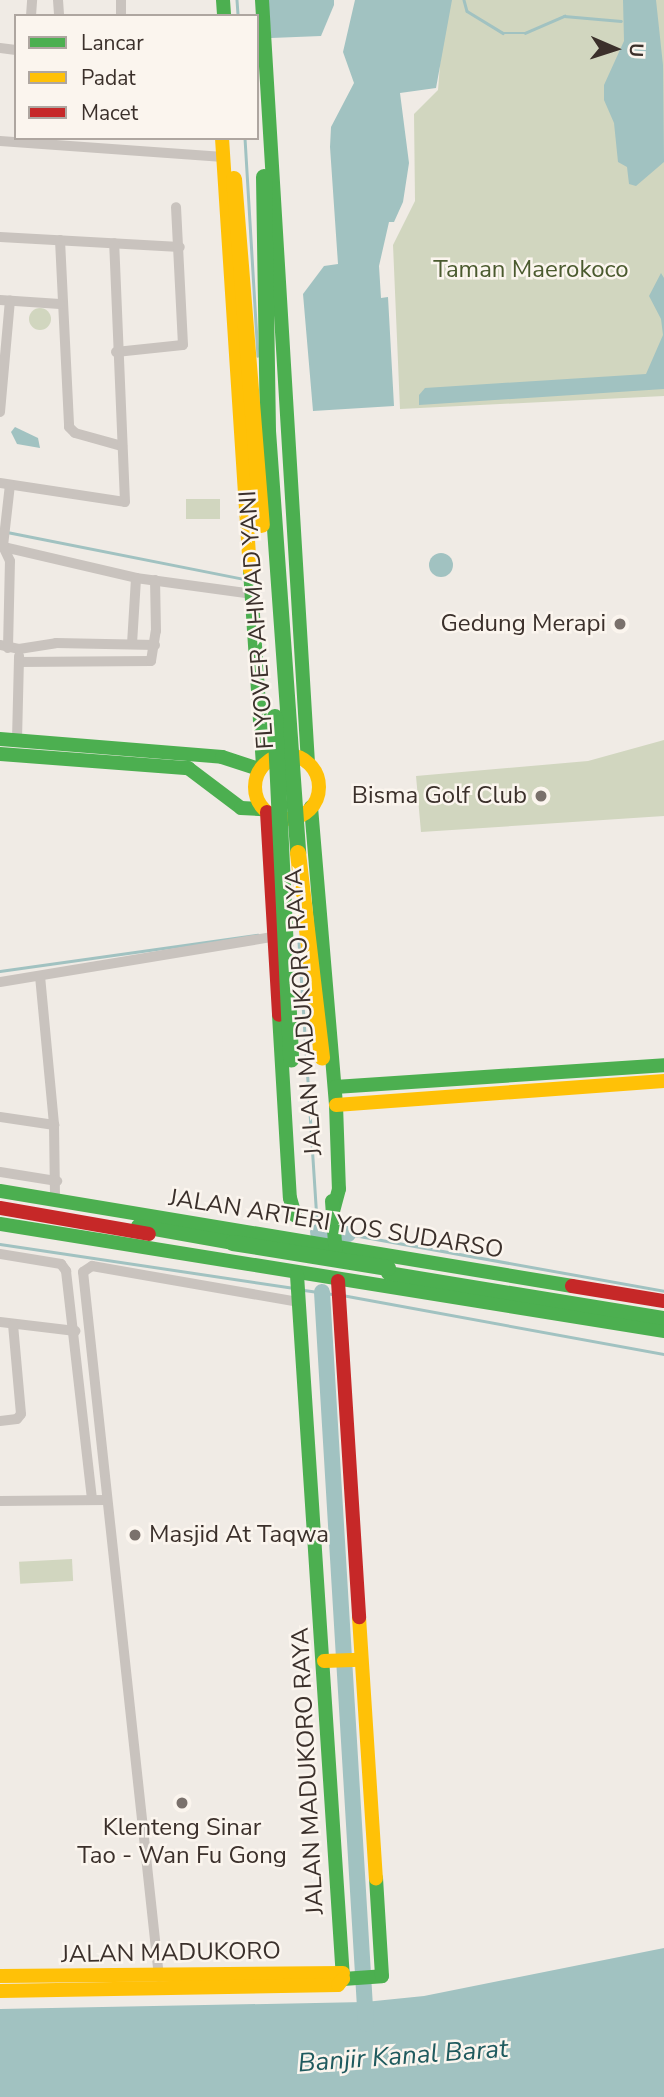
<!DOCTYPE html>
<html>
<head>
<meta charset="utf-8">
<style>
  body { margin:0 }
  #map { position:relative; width:664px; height:2097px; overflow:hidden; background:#f0ebe5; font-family:"Nunito Sans",sans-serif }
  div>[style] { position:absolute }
  .green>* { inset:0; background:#d1d6bf; transform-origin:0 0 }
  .round { border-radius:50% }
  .water>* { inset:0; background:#a1c2c1 }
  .stream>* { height:2.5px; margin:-1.25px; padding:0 1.25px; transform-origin:1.25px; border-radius:1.25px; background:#a1c2c1 }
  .river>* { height:16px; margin:-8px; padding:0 8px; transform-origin:8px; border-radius:8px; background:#a1c2c1 }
  .street>* { height:10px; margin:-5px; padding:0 5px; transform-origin:5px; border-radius:5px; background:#c9c3be }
  .fast>* { height:14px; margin:-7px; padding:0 7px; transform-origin:7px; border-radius:7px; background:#4caf50 }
  .slow>* { height:14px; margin:-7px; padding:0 7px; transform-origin:7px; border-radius:7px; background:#ffc107 }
  .slow>.ring { margin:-7px; padding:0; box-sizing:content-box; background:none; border:14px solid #ffc107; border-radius:50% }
  .jam>* { height:14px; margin:-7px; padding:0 7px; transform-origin:7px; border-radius:7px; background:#c62828 }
  .fast-bridge>* { height:16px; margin:-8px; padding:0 8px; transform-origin:8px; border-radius:8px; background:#4caf50 }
  .slow-bridge>* { height:16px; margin:-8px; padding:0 8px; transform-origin:8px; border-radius:8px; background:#ffc107 }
  .dots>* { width:19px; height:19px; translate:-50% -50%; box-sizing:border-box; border:4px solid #fbf5ee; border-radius:50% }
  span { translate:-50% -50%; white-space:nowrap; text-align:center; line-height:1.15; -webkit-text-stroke:5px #fbf5ee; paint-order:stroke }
  .park-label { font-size:24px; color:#4a5a2e }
  .street-label { font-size:24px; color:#3b302b }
  .poi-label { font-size:24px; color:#3b302b }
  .right { translate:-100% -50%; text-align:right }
  .left { translate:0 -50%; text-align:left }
  .water-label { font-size:26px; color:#1f5a5e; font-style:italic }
  .legend { position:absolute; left:14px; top:14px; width:245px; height:126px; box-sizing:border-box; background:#fbf5ee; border:2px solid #aea6a0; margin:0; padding:9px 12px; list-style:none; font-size:21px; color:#3b302b }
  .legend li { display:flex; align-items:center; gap:14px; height:35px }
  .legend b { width:35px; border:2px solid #aea6a0 }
  .north { position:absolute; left:580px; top:14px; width:70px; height:70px; -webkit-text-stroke:5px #fbf5ee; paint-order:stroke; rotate:93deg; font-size:19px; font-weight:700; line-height:28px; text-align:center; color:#3b302b }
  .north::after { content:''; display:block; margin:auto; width:24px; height:32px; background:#3b302b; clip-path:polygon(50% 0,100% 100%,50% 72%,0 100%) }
</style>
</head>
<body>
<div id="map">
  <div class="green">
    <div style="clip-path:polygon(445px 0,664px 0,664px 396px,400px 409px,393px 245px,415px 201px,414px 114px,438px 90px)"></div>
    <div class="round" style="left:29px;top:308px;width:22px;height:22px"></div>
    <div style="left:220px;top:499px;width:20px;height:34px;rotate:90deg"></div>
    <div style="clip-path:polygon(664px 740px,664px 816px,421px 832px,416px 776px,588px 761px)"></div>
    <div style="left:72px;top:1559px;width:22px;height:53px;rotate:87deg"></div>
  </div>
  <div class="water">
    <div style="clip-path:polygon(268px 0,334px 0,334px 5px,321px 36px,271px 38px)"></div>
    <div style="clip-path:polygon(355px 0,452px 0,436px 88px,400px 93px,409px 163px,403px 202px,394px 222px,389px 222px,379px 266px,381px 298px,388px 297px,394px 406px,313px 411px,303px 294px,324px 266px,338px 264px,330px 147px,331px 127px,354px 83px,343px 52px)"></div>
    <div style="clip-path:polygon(623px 0,656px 0,663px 65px,664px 162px,636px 186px,629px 184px,627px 167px,618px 162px,614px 123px,604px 100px,604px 85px,624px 41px)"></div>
    <div style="clip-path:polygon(661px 273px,664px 278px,664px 389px,419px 405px,419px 395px,425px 388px,646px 374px,663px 335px,661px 319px,649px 296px)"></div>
    <div style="clip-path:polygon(15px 427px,38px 438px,40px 448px,17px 444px,11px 432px)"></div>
    <div class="round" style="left:429px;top:553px;width:24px;height:24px"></div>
    <div style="clip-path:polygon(664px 1948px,664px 2097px,0 2097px,0 2009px,365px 2002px,424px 1996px)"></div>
  </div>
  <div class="stream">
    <div style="left:237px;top:0;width:16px;rotate:86deg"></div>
    <div style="left:464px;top:0;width:11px;rotate:75deg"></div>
    <div style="left:467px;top:11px;width:42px;rotate:31.4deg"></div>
    <div style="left:503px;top:33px;width:22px"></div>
    <div style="left:525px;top:33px;width:43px;rotate:-23.6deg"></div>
    <div style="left:564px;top:16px;width:57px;rotate:5deg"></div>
    <div style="left:245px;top:138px;width:218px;rotate:86.6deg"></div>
    <div style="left:7px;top:532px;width:242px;rotate:11.2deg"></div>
    <div style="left:299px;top:942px;width:291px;rotate:86.3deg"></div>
    <div style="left:0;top:971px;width:260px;rotate:-8deg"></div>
    <div style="left:348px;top:1234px;width:321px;rotate:10.2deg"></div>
    <div style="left:0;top:1244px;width:297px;rotate:8.5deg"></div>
    <div style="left:304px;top:1290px;width:28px;rotate:8deg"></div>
    <div style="left:342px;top:1295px;width:327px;rotate:10.4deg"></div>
  </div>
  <div class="river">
    <div style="left:318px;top:1232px;width:30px;rotate:4deg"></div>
    <div style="left:322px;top:1292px;width:733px;rotate:86.56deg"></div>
  </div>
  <div class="street">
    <div style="left:58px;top:0;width:16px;rotate:86deg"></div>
    <div style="left:121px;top:0;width:16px;rotate:90deg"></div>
    <div style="left:31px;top:16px;width:16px;rotate:-86deg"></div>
    <div style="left:0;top:48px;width:16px;rotate:7deg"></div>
    <div style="left:0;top:141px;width:224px;rotate:4.1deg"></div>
    <div style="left:0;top:237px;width:180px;rotate:3.2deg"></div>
    <div style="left:60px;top:240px;width:187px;rotate:87.2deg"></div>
    <div style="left:69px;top:427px;width:8px;rotate:45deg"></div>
    <div style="left:75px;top:433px;width:49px;rotate:15.5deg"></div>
    <div style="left:0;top:300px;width:60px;rotate:3.8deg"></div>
    <div style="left:116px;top:352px;width:67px;rotate:-6deg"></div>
    <div style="left:183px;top:345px;width:138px;rotate:-92.9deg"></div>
    <div style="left:0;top:412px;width:112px;rotate:-84.9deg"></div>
    <div style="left:0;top:483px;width:126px;rotate:8.6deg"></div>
    <div style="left:125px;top:502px;width:259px;rotate:-92.4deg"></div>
    <div style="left:0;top:546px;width:140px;rotate:13.2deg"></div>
    <div style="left:136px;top:578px;width:118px;rotate:7.8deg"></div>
    <div style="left:132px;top:644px;width:66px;rotate:-86.5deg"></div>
    <div style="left:0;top:645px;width:19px;rotate:12deg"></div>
    <div style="left:19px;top:649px;width:37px;rotate:-9deg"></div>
    <div style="left:56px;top:643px;width:99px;rotate:1.2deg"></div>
    <div style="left:8px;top:648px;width:87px;rotate:-88.7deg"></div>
    <div style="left:10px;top:561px;width:17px;rotate:-115deg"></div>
    <div style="left:3px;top:546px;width:61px;rotate:-83.5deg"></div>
    <div style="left:19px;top:662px;width:132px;rotate:-0.4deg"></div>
    <div style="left:151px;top:661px;width:30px;rotate:-81deg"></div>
    <div style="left:156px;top:631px;width:51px;rotate:-91.1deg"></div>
    <div style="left:17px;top:740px;width:84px;rotate:-88.6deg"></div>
    <div style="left:40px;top:976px;width:150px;rotate:84.6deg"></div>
    <div style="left:54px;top:1125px;width:75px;rotate:89.2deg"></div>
    <div style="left:0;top:982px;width:276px;rotate:-9.4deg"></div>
    <div style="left:0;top:1117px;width:55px;rotate:8.4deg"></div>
    <div style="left:0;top:1172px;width:58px;rotate:9deg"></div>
    <div style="left:0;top:1254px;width:62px;rotate:9.3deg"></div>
    <div style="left:61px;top:1264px;width:9px;rotate:54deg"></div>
    <div style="left:66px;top:1271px;width:230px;rotate:83.5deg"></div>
    <div style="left:0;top:1322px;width:76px;rotate:6.8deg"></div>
    <div style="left:0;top:1421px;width:17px;rotate:-7deg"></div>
    <div style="left:17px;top:1419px;width:6px;rotate:-51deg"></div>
    <div style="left:21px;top:1414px;width:90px;rotate:-95.1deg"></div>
    <div style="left:0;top:1501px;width:106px;rotate:-0.5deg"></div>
    <div style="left:159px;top:1977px;width:709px;rotate:-96.15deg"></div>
    <div style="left:83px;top:1272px;width:11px;rotate:-34deg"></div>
    <div style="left:92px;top:1266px;width:209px;rotate:9.9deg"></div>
  </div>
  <div class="fast">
    <div style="left:223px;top:0;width:16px;rotate:86deg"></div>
    <div style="left:262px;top:0;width:764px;rotate:86.55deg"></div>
    <div style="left:250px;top:570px;width:195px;rotate:86.2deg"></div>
    <div style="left:0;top:739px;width:223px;rotate:4.6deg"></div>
    <div style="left:222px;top:757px;width:40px;rotate:18deg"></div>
    <div style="left:0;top:754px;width:189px;rotate:4.3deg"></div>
    <div style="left:188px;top:768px;width:66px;rotate:37deg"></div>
    <div style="left:241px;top:808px;width:22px;rotate:3deg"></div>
    <div style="left:311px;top:807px;width:299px;rotate:85.2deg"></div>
    <div style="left:336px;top:1105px;width:84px;rotate:88deg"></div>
    <div style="left:339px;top:1189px;width:24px;rotate:105deg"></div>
    <div style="left:279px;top:1015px;width:183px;rotate:86.6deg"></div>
    <div style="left:290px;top:1198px;width:18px;rotate:74deg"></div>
    <div style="left:335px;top:1087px;width:330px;rotate:-3.8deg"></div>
    <div style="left:0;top:1191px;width:580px;rotate:9.43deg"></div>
    <div style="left:332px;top:1201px;width:56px;rotate:85.9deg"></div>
    <div style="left:0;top:1224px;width:673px;rotate:9.15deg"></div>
    <div style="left:138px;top:1226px;width:97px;rotate:10.1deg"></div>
    <div style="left:388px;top:1273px;width:280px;rotate:9.3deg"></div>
    <div style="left:297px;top:1275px;width:706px;rotate:86.26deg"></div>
    <div style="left:343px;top:1979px;width:39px;rotate:-4deg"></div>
    <div style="left:382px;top:1976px;width:98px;rotate:-93.5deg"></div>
  </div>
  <div class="slow">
    <div style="left:222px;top:138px;width:433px;rotate:86.3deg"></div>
    <div class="ring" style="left:255px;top:755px;width:50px;height:50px"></div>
    <div style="left:336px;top:1105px;width:329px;rotate:-4.2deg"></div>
    <div style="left:359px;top:1617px;width:262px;rotate:86.3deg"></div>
    <div style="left:324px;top:1661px;width:36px;rotate:-2deg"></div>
    <div style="left:0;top:1976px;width:343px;rotate:-0.5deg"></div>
    <div style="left:0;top:1991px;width:338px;rotate:-1deg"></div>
    <div style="left:338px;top:1985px;width:8px;rotate:-50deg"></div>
  </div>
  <div class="jam">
    <div style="left:267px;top:812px;width:203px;rotate:86.6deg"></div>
    <div style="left:0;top:1208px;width:151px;rotate:9.9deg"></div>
    <div style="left:338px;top:1281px;width:337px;rotate:86.4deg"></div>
    <div style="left:572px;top:1286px;width:93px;rotate:9.3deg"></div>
  </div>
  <div class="fast-bridge">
    <div style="left:264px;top:177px;width:254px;rotate:89.1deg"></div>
    <div style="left:268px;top:431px;width:423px;rotate:85.9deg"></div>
    <div style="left:275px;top:717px;width:343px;rotate:87.3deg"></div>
    <div style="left:233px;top:1243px;width:157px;rotate:9.2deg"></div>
  </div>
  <div class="slow-bridge">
    <div style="left:234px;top:179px;width:347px;rotate:85.4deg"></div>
    <div style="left:298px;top:853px;width:206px;rotate:83.3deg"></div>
  </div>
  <div class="dots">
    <div style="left:620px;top:624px;background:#7a716c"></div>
    <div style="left:541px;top:796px;background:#7a716c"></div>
    <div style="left:135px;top:1535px;background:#7a716c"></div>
    <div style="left:182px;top:1803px;background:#7a716c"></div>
  </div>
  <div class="park-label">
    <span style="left:531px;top:270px">Taman Maerokoco</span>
  </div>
  <div class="street-label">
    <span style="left:257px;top:620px;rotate:-94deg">FLYOVER AHMAD YANI</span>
    <span style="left:304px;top:1012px;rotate:-94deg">JALAN MADUKORO RAYA</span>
    <span style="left:336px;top:1224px;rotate:9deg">JALAN ARTERI YOS SUDARSO</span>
    <span style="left:308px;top:1771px;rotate:-93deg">JALAN MADUKORO RAYA</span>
    <span style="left:171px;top:1953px;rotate:-1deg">JALAN MADUKORO</span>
  </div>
  <div class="poi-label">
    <span class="right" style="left:606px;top:624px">Gedung Merapi</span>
    <span class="right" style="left:527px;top:796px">Bisma Golf Club</span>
    <span class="left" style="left:149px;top:1535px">Masjid At Taqwa</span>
    <span style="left:182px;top:1842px">Klenteng Sinar<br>Tao - Wan Fu Gong</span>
  </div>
  <div class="water-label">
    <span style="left:403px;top:2056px;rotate:-4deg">Banjir Kanal Barat</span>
  </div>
  <ul class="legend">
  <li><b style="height:9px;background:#4caf50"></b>Lancar</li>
  <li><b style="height:9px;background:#ffc107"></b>Padat</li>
  <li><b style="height:9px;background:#c62828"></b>Macet</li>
  </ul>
  <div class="north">U</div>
</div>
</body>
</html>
